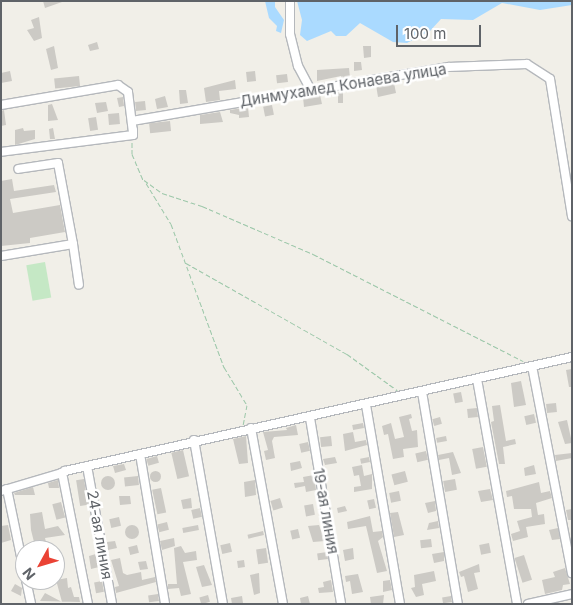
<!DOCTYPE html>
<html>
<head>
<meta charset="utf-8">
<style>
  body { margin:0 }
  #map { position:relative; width:573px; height:605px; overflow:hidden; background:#f1efe8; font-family:Inter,sans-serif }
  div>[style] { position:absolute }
  .green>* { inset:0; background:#c5e8c5; transform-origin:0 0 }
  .water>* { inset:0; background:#aadaff }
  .building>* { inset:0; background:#cccac5; transform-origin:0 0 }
  .round { border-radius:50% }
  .path>* { height:1px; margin-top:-0.5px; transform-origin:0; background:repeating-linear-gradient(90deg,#9cc7a9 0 5px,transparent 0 7.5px) }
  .roads { filter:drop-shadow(1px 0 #b5b8bc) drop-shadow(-1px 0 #b5b8bc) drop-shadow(0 1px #b5b8bc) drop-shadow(0 -1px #b5b8bc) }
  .minor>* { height:8px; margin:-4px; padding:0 4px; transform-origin:4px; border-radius:4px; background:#fff }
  span { translate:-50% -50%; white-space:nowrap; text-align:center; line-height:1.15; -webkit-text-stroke:5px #fff; paint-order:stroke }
  .street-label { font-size:15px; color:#5f6368 }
  .frame { position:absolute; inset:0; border:2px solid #5f6368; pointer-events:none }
  .north { position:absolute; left:15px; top:540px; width:50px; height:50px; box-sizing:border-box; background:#fff; border:1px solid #bfc1c3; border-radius:50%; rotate:231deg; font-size:14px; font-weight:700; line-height:20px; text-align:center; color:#5f6368 }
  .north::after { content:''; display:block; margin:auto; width:18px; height:22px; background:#ea4335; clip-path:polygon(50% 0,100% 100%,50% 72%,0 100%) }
  .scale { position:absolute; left:396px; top:25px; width:85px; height:22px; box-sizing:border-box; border:2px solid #5f6368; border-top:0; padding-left:6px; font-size:15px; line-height:18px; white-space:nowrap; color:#5f6368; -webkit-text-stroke:4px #fff; paint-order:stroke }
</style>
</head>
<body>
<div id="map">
  <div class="green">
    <div style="left:45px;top:262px;width:36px;height:19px;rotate:80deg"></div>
  </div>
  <div class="water">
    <div style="clip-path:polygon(265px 1px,275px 1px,275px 7px,284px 20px,281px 33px,276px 31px,277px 26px,269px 18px)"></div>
    <div style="clip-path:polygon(297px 1px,572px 1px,572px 5px,540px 10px,502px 3px,473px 20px,441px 19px,430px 31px,407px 43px,393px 42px,360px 23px,346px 36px,336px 36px,331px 31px,307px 41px,300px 35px,302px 20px)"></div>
  </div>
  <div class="building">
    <div style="clip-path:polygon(43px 1px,62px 1px,62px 2px,45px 8px)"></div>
    <div style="clip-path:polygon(39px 17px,42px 38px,34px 41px,27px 30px,34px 28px,31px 20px)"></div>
    <div style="clip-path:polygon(97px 42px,99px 49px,90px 51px,88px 45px)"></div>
    <div style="clip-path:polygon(54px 46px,58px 68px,51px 70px,46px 49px)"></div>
    <div style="clip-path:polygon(363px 46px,371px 46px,371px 57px,364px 58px)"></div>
    <div style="clip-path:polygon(354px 62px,361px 62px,362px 70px,354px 71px)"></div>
    <div style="clip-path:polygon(349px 68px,350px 78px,341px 80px,341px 76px,317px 81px,317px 70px)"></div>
    <div style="clip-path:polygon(10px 71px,12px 81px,1px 83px,1px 73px)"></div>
    <div style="left:255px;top:71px;width:10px;height:9px;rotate:84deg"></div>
    <div style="left:287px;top:74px;width:8px;height:11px;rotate:83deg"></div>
    <div style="left:79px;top:76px;width:10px;height:25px;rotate:84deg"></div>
    <div style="clip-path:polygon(235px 80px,236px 89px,219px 91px,220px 100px,206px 102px,204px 88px)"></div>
    <div style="clip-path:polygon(394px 83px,396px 93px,378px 97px,376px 85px)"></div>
    <div style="clip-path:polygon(179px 90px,186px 90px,188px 103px,180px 104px)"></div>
    <div style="left:338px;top:92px;width:5px;height:11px"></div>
    <div style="clip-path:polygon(320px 95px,322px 104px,304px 107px,303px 97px)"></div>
    <div style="clip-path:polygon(165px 96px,168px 107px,157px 109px,155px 99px)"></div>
    <div style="clip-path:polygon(123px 97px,124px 106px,119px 107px,117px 98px)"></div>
    <div style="left:145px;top:101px;width:9px;height:10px;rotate:84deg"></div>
    <div style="clip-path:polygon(106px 102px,108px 111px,97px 113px,95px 103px)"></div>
    <div style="clip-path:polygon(52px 104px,58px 120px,48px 121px,48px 105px)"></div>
    <div style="left:272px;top:105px;width:10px;height:9px;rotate:79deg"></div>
    <div style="clip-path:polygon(248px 107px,249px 117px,239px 118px,239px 115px,230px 113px,230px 110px)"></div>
    <div style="clip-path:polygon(4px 110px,6px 125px,1px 126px,1px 111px)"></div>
    <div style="clip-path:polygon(220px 112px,223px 122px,200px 124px,200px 115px)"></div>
    <div style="left:119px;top:113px;width:11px;height:11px;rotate:85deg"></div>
    <div style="left:96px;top:117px;width:13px;height:8px;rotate:81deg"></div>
    <div style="left:170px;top:121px;width:10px;height:21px;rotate:84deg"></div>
    <div style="clip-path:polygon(23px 128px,24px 131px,35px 130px,35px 139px,15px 145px,15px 130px)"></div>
    <div style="clip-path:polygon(53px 128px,55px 139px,50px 139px,49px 129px)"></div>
    <div style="clip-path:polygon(12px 179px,14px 191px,54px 185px,56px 192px,10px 199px,13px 213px,60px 205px,65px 232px,30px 238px,30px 243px,1px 246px,1px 181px)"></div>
    <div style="clip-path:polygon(572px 369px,572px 387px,569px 387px,566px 370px)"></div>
    <div style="clip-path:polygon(521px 381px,526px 405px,514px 407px,511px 383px)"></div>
    <div style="left:461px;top:392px;width:10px;height:8px;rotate:79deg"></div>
    <div style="left:556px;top:403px;width:9px;height:10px;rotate:84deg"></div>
    <div style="clip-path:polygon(500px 405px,506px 441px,515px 439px,516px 444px,503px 447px,505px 464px,499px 464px,491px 422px,494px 421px,492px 406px)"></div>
    <div style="left:477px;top:408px;width:9px;height:10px;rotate:84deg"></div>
    <div style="clip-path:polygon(411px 414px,412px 418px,409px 419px,412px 431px,417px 430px,418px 447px,403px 449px,404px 457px,393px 459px,388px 434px,384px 435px,382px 426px,391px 423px,395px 439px,404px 437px,399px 417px)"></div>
    <div style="left:534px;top:414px;width:9px;height:10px;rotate:77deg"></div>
    <div style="left:440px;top:417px;width:7px;height:8px;rotate:74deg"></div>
    <div style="clip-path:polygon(567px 420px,572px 443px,565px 444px,558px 422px)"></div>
    <div style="left:363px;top:423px;width:5px;height:11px;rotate:79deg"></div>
    <div style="clip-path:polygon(296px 425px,298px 435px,274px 437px,272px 441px,275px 458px,266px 460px,264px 451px,268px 450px,263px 432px,287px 430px,286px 428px)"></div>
    <div style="clip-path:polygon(353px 432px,355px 442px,366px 440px,367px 445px,345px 451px,343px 434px)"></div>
    <div style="clip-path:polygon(246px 436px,248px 463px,239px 464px,233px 439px)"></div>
    <div style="left:331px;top:436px;width:10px;height:11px;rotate:84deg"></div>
    <div style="left:446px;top:436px;width:5px;height:10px;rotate:79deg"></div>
    <div style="left:308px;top:442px;width:9px;height:9px;rotate:77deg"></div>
    <div style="left:483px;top:447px;width:20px;height:11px;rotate:79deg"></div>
    <div style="left:183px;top:450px;width:27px;height:12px;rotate:77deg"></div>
    <div style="left:426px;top:451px;width:9px;height:11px;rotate:77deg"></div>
    <div style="clip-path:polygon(453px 452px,461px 473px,452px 475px,449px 458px,439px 460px,438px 455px)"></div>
    <div style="clip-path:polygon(572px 453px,572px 458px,556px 461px,555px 455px)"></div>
    <div style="left:157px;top:456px;width:7px;height:11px;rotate:74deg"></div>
    <div style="clip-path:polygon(335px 457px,337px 463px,325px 465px,323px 459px)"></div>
    <div style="left:369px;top:457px;width:5px;height:9px;rotate:79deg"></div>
    <div style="clip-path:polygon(300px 461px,302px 468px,291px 471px,290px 463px)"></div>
    <div style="clip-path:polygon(124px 464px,126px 470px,115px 473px,113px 466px)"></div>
    <div style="clip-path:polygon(362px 465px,364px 476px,372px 474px,372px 489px,354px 492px,354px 487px,361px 486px,359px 475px,354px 476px,352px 467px)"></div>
    <div style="clip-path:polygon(534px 465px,536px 474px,525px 476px,524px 468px)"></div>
    <div class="round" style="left:149.5px;top:470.5px;width:11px;height:11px"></div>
    <div style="left:405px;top:471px;width:11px;height:14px;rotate:75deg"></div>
    <div style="clip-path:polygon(314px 475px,316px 490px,306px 492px,305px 486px,295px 488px,294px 483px,304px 482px,303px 477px)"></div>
    <div style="left:138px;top:476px;width:9px;height:14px;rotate:84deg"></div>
    <div class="round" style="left:101px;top:476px;width:14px;height:14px"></div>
    <div style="left:84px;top:479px;width:26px;height:8px;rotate:81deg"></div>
    <div style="left:455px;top:479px;width:11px;height:12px;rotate:80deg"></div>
    <div style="clip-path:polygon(58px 480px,59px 488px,49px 488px,48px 483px)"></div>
    <div style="clip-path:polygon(255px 480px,256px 495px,245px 497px,244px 482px)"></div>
    <div style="clip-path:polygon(539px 482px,541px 493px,550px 491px,552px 498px,536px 503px,538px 515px,544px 514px,545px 524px,526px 527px,528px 537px,513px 541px,511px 534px,520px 531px,517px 521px,532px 517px,531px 509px,514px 509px,512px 496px,507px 497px,506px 491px)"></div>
    <div style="clip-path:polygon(33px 487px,35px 495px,15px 495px,14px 493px)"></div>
    <div style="left:161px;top:488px;width:25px;height:9px;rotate:78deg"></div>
    <div style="clip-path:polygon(490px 489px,493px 500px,481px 502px,478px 491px)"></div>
    <div style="left:399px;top:491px;width:10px;height:10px;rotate:79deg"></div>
    <div style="clip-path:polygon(119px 496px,130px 496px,131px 504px,120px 505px)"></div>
    <div style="clip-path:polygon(191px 498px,192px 508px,183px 509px,181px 500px)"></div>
    <div style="left:280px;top:498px;width:10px;height:10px;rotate:73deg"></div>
    <div style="left:374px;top:499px;width:9px;height:7px;rotate:77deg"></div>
    <div style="clip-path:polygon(435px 501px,436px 511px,428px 513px,425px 503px)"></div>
    <div style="left:61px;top:502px;width:16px;height:9px;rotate:75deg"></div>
    <div style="left:313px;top:504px;width:11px;height:9px;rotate:80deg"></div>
    <div style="clip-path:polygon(345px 506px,347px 511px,338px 513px,337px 508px)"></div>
    <div style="left:200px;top:508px;width:9px;height:9px;rotate:77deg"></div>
    <div style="clip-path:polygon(572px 509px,572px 520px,568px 520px,566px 510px)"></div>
    <div style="clip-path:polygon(42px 512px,45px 529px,58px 526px,65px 535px,45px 538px,48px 550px,36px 550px,31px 530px,30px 514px)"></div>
    <div style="clip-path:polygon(398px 512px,404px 535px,394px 537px,390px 513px)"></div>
    <div style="clip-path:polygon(370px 516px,373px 532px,382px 531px,383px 537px,378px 541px,387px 571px,377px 573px,366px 526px,348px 529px,347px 522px)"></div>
    <div style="left:119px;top:517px;width:9px;height:10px;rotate:77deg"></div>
    <div style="clip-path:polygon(438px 521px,439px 528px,427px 530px,429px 523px)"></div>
    <div style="left:167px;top:522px;width:8px;height:10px;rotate:76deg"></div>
    <div style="clip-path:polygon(8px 525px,11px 540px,1px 543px,1px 526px)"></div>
    <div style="left:198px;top:525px;width:5px;height:16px;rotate:79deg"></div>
    <div style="clip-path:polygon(319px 525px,325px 541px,313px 542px,308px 526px)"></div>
    <div class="round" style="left:125px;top:525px;width:14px;height:14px"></div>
    <div style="clip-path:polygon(558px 528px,560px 539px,552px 540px,549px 530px)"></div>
    <div style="left:298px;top:529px;width:9px;height:8px;rotate:77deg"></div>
    <div style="left:263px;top:531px;width:4px;height:16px;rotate:76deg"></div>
    <div style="clip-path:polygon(174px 538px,175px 546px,162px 550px,160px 541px)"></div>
    <div style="left:431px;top:539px;width:8px;height:11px;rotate:83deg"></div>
    <div style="clip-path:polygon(115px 541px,117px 548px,108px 550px,107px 542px)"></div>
    <div style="left:230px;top:543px;width:9px;height:10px;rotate:77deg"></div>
    <div style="left:489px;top:543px;width:10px;height:10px;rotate:79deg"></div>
    <div style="left:137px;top:545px;width:8px;height:9px;rotate:76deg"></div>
    <div style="clip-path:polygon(181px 546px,185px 553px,196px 551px,197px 560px,183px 562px,191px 594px,181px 596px,179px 588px,168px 589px,168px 584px,177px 584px,174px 548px)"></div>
    <div style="left:266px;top:548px;width:15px;height:10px;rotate:82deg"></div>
    <div style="clip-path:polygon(353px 548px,354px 559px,345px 561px,343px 550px)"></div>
    <div style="left:327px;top:552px;width:7px;height:10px;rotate:82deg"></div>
    <div style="clip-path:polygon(444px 552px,444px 561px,434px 563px,432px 554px)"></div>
    <div style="clip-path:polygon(96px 554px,99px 567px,91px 569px,89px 556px)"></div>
    <div style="left:524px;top:555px;width:26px;height:10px;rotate:72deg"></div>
    <div style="clip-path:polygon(120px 558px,123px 573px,127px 575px,141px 572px,142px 580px,155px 577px,156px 582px,116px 593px,115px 587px,119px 586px,111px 560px)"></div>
    <div style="left:244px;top:560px;width:7px;height:7px;rotate:82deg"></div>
    <div style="clip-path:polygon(146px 561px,148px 569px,140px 570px,138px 562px)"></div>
    <div style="clip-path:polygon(479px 564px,480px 572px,474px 573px,478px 589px,468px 592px,464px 576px,461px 577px,459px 572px)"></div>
    <div style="clip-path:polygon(204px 565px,212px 585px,202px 587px,196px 567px)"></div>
    <div style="clip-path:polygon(565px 568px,570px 584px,563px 585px,562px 590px,545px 594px,542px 580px,555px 577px,553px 572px)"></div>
    <div style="clip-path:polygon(434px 571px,436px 581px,422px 584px,424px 595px,416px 597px,411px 588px,415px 587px,414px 575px)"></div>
    <div style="clip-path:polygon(259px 573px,260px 593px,254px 595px,250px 575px)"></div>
    <div style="clip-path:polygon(358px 574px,363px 592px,352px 594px,350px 581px,346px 582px,345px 576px)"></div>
    <div style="clip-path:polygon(67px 578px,68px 588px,71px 587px,74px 597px,79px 597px,80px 602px,40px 601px,45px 593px,62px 602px,56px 580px)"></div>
    <div style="clip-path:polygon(331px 580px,333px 592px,319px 593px,318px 588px,324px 587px,323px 582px)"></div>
    <div style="clip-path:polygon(390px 580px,392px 590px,383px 592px,383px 581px)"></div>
    <div style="left:102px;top:581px;width:11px;height:8px;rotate:80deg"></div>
    <div style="clip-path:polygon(15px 584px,22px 588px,21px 596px,11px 591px)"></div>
    <div style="left:158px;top:594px;width:7px;height:10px;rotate:82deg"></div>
    <div style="left:208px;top:595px;width:7px;height:9px;rotate:74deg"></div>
    <div style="clip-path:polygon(384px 595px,383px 604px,371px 604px,370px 597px)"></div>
    <div style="clip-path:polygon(242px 596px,243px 603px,232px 604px,231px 598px)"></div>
    <div style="clip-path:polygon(308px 596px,310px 604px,301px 604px,300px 598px)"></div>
    <div style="left:451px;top:596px;width:6px;height:9px;rotate:81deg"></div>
  </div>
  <div class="path">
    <div style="left:132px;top:142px;width:12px;rotate:90deg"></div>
    <div style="left:132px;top:154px;width:28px;rotate:67deg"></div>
    <div style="left:144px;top:180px;width:22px;rotate:36deg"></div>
    <div style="left:162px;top:193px;width:42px;rotate:18deg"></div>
    <div style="left:202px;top:206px;width:121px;rotate:23.4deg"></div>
    <div style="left:313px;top:254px;width:236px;rotate:27deg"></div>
    <div style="left:146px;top:183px;width:48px;rotate:58.6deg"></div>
    <div style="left:171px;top:224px;width:153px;rotate:69.7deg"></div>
    <div style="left:224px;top:367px;width:44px;rotate:58.8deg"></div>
    <div style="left:247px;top:405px;width:20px;rotate:101deg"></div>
    <div style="left:186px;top:263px;width:185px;rotate:29.5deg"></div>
    <div style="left:347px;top:354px;width:62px;rotate:35.8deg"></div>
  </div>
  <div class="roads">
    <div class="minor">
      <div style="left:290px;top:1px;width:33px;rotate:90deg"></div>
      <div style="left:290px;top:34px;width:33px;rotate:76deg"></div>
      <div style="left:298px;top:66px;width:26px;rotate:62deg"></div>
      <div style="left:1px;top:105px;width:119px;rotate:-9.7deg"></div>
      <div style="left:118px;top:85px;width:12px;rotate:35deg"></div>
      <div style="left:128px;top:92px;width:38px;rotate:83deg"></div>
      <div style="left:133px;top:130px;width:5px;rotate:90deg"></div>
      <div style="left:133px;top:135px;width:133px;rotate:172.7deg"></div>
      <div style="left:132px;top:121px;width:321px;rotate:-9.7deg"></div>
      <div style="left:448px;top:67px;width:79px;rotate:-2.2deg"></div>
      <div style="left:527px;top:64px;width:27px;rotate:33deg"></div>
      <div style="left:550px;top:79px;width:139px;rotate:80.9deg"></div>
      <div style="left:73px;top:244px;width:41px;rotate:81.7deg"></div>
      <div style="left:1px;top:256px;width:73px;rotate:-9.5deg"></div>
      <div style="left:73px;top:244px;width:82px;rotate:-100.5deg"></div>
      <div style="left:58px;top:163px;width:40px;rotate:171.5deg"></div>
      <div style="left:532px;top:366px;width:211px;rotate:79.1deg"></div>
      <div style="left:477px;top:379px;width:229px;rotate:79.9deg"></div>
      <div style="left:422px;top:392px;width:215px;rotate:80.4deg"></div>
      <div style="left:366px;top:405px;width:202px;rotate:80.3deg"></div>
      <div style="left:310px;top:418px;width:189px;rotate:80.5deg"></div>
      <div style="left:251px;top:428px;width:179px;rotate:79.7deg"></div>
      <div style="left:194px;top:440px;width:167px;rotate:80deg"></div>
      <div style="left:140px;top:454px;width:152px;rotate:80.5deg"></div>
      <div style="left:87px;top:466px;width:140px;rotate:79.7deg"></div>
      <div style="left:7px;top:489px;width:89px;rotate:78.3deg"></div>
      <div style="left:1px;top:491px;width:64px;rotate:-16.4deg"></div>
      <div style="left:26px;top:580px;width:25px;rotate:78deg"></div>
      <div style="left:88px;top:604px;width:134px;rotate:-101.2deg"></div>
      <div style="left:62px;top:473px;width:4px;rotate:-34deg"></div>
      <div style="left:65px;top:471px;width:520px;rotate:-12.67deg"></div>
      <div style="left:528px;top:604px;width:45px;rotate:-12.8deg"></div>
    </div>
  </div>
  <div class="street-label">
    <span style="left:343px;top:85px;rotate:-9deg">Динмухамед Конаева улица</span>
    <span style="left:326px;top:511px;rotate:80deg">19-ая линия</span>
    <span style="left:100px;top:535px;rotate:80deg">24-ая линия</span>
  </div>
  <div class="frame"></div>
  <div class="north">N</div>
  <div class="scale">100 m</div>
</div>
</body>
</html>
